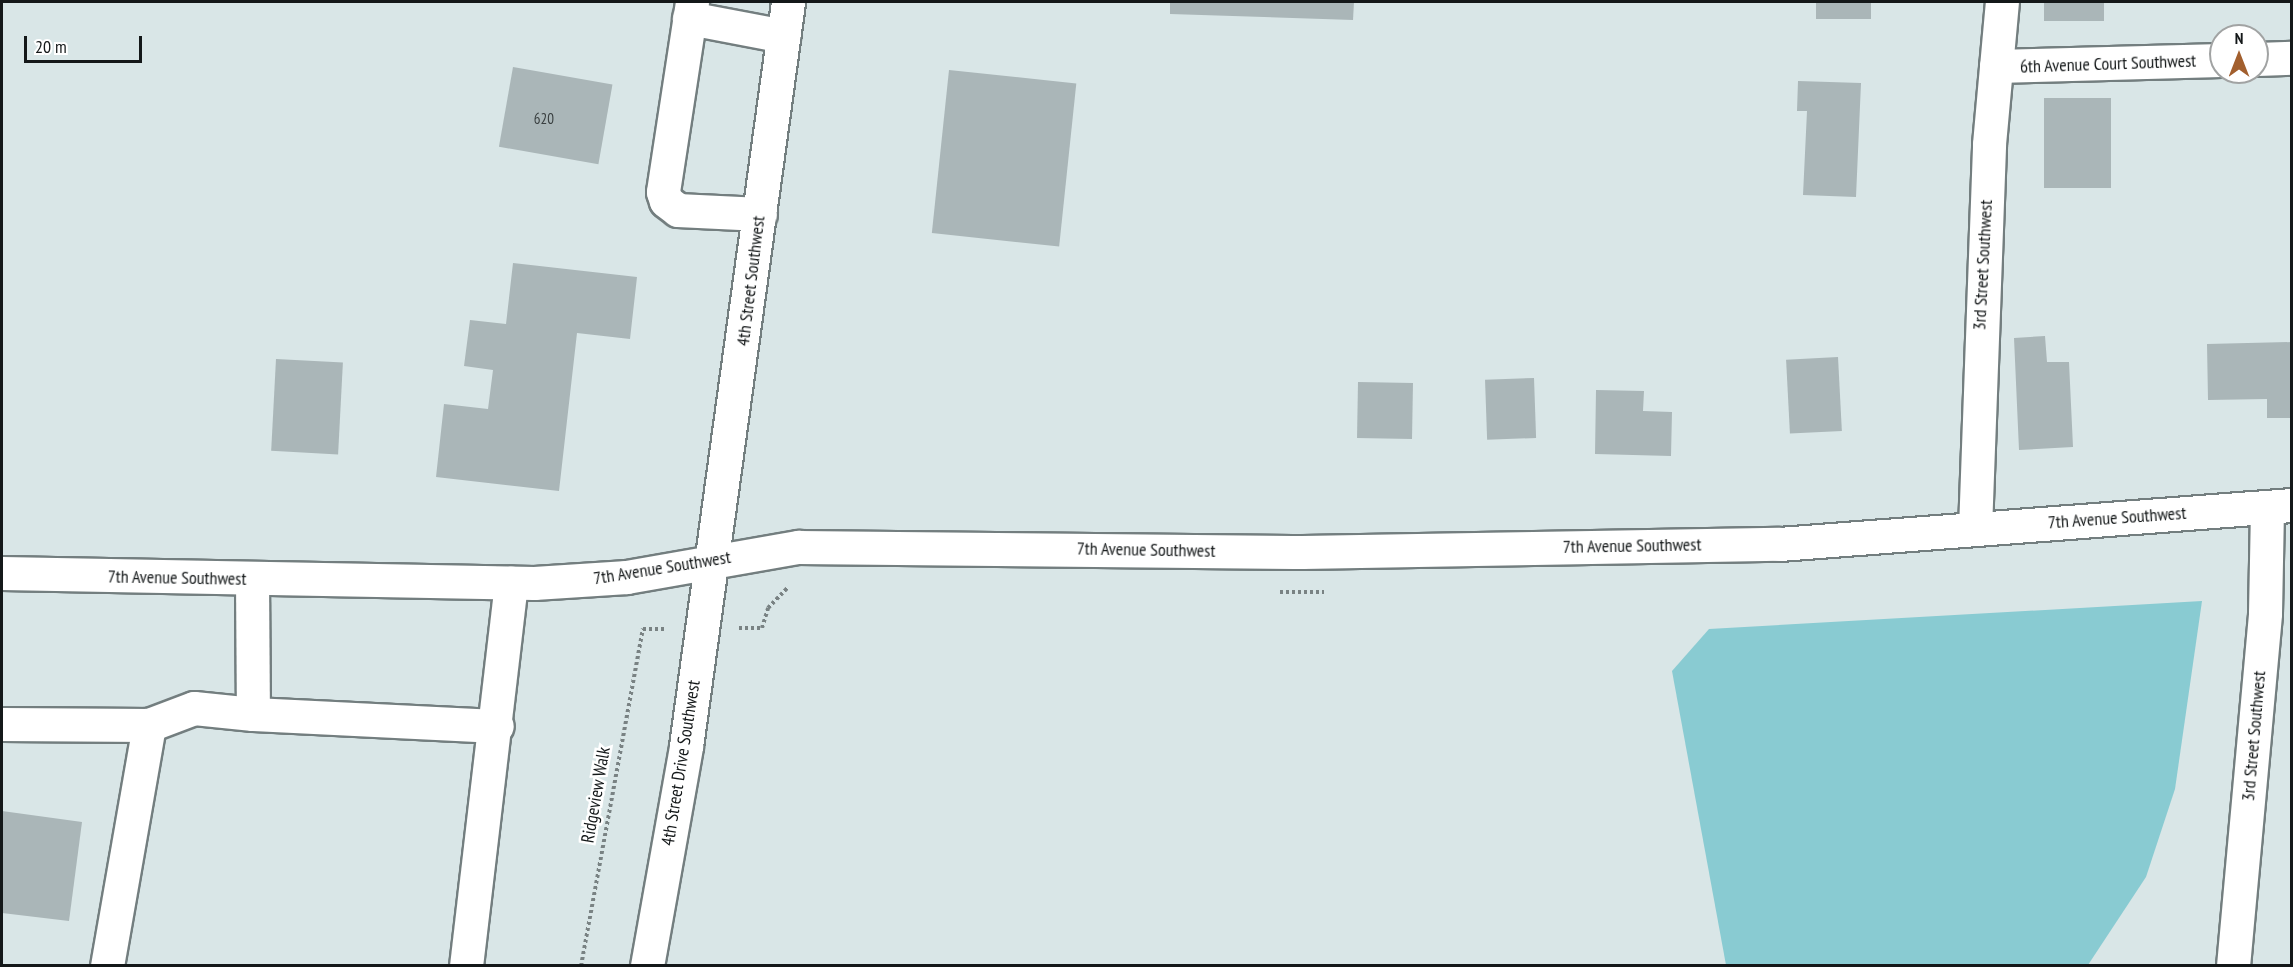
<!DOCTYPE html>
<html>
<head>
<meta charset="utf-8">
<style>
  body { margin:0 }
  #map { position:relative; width:2293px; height:967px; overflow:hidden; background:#d9e6e7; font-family:"PT Sans Narrow",sans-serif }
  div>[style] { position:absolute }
  .green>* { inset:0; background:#89cbd2 }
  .building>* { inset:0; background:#aab6b8; transform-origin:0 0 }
  .path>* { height:4px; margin-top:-2px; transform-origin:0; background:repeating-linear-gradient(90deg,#798283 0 3px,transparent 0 6px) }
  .roads { filter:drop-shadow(2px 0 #737e7f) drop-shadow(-2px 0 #737e7f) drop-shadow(0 2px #737e7f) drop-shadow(0 -2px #737e7f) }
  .minor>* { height:33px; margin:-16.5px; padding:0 16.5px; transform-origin:16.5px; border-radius:16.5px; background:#fff }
  .major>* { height:33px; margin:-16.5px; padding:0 16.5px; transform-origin:16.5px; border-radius:16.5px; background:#fff }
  span { translate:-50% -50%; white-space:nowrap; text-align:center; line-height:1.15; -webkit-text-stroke:5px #fff; paint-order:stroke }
  .number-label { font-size:15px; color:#3a4041 }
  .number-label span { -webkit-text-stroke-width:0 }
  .street-label { font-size:18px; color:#141819 }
  .frame { position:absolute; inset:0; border:3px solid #141819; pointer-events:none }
  .north { position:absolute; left:2209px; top:24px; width:60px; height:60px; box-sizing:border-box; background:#fff; border:2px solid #a1a3a3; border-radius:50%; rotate:0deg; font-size:16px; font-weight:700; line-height:24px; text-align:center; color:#141819 }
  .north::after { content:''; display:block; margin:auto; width:21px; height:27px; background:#a25f2e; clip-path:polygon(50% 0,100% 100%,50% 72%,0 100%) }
  .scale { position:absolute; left:24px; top:36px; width:118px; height:27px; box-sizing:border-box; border:3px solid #141819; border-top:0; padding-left:8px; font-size:18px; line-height:21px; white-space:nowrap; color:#141819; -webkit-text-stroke:4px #fff; paint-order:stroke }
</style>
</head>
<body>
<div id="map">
  <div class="green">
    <div style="clip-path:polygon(2202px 601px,2175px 789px,2146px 877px,2088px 965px,1726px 965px,1672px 671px,1709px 629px)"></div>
  </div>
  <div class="building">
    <div style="clip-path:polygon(1170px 2px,1354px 2px,1353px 20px,1170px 14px)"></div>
    <div style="left:1816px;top:2px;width:55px;height:17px"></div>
    <div style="left:2044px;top:2px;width:60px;height:19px"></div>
    <div style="left:513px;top:67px;width:101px;height:81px;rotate:10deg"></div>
    <div style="left:949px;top:70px;width:128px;height:164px;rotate:6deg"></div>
    <div style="clip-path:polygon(1798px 81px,1861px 83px,1856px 197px,1803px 195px,1807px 111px,1797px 111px)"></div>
    <div style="left:2044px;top:98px;width:67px;height:90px"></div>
    <div style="clip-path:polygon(513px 263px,637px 277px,630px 339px,577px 333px,559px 491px,436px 477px,444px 404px,488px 409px,493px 370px,464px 366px,470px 320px,506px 324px)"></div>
    <div style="clip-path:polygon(2045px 336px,2047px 362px,2069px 362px,2073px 447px,2019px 450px,2014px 338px)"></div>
    <div style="clip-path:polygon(2292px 342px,2292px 418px,2267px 418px,2267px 399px,2208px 400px,2207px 344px)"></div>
    <div style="left:1838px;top:357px;width:74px;height:52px;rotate:87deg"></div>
    <div style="left:276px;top:359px;width:67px;height:92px;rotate:3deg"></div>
    <div style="left:1534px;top:378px;width:60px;height:49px;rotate:88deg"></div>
    <div style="left:1358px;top:382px;width:55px;height:56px;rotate:1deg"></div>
    <div style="clip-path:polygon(1596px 390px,1644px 391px,1643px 411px,1672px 412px,1671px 456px,1595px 454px)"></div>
    <div style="clip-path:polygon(2px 811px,82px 822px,69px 921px,2px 913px)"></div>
  </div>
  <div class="path">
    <div style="left:1280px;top:592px;width:44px"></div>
    <div style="left:739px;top:628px;width:23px"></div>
    <div style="left:762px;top:628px;width:21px;rotate:-73deg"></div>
    <div style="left:768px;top:608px;width:29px;rotate:-46deg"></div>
    <div style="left:581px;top:966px;width:343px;rotate:-79.6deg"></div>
    <div style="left:643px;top:629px;width:22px"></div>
  </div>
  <div class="roads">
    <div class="minor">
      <div style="left:692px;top:2px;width:192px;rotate:98.7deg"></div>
      <div style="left:663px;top:192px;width:9px;rotate:72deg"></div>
      <div style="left:666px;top:201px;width:15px;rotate:37deg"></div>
      <div style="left:678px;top:210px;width:82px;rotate:2.8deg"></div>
      <div style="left:689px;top:18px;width:96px;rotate:10.8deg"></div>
      <div style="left:2257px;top:59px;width:35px;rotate:-2deg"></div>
      <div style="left:1996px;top:66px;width:225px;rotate:-1.5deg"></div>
      <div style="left:1975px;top:529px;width:385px;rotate:-87.9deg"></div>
      <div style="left:1989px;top:144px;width:143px;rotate:-84.8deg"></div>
      <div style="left:2px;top:573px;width:532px;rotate:1.08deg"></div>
      <div style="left:534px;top:583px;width:93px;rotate:-3.7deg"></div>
      <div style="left:627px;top:577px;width:174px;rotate:-10deg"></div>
      <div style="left:798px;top:547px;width:504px;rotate:0.57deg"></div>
      <div style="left:1302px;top:552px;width:477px;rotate:-1deg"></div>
      <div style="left:1779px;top:544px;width:514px;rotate:-4.35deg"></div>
      <div style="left:252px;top:579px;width:135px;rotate:89.6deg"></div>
      <div style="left:253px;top:714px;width:244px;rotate:2.8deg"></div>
      <div style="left:2px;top:724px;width:147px;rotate:0.4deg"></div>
      <div style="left:107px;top:966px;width:245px;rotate:-80.1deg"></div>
      <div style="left:149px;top:725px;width:48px;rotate:-20.7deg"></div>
      <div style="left:194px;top:708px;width:59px;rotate:5.8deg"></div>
      <div style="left:466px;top:966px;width:386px;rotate:-83.3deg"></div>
      <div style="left:2233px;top:966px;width:354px;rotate:-84.8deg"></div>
      <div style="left:2265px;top:613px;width:106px;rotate:-88.9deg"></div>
    </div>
    <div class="major">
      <div style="left:647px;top:966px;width:223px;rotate:-79.9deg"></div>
      <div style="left:686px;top:746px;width:751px;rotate:-82.19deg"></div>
    </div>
  </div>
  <div class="number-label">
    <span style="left:544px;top:119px">620</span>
  </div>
  <div class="street-label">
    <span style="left:2108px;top:64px;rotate:-2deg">6th Avenue Court Southwest</span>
    <span style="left:1983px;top:265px;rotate:-87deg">3rd Street Southwest</span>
    <span style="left:751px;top:281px;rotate:-83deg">4th Street Southwest</span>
    <span style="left:2117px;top:518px;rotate:-4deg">7th Avenue Southwest</span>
    <span style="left:1632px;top:546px;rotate:-1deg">7th Avenue Southwest</span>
    <span style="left:1146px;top:550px;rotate:1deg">7th Avenue Southwest</span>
    <span style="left:662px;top:568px;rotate:-9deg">7th Avenue Southwest</span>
    <span style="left:177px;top:578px;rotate:1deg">7th Avenue Southwest</span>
    <span style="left:2254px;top:736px;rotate:-85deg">3rd Street Southwest</span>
    <span style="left:681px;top:763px;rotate:-81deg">4th Street Drive Southwest</span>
    <span style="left:596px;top:795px;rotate:-80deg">Ridgeview Walk</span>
  </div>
  <div class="frame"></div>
  <div class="north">N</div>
  <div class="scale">20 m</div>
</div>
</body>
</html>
